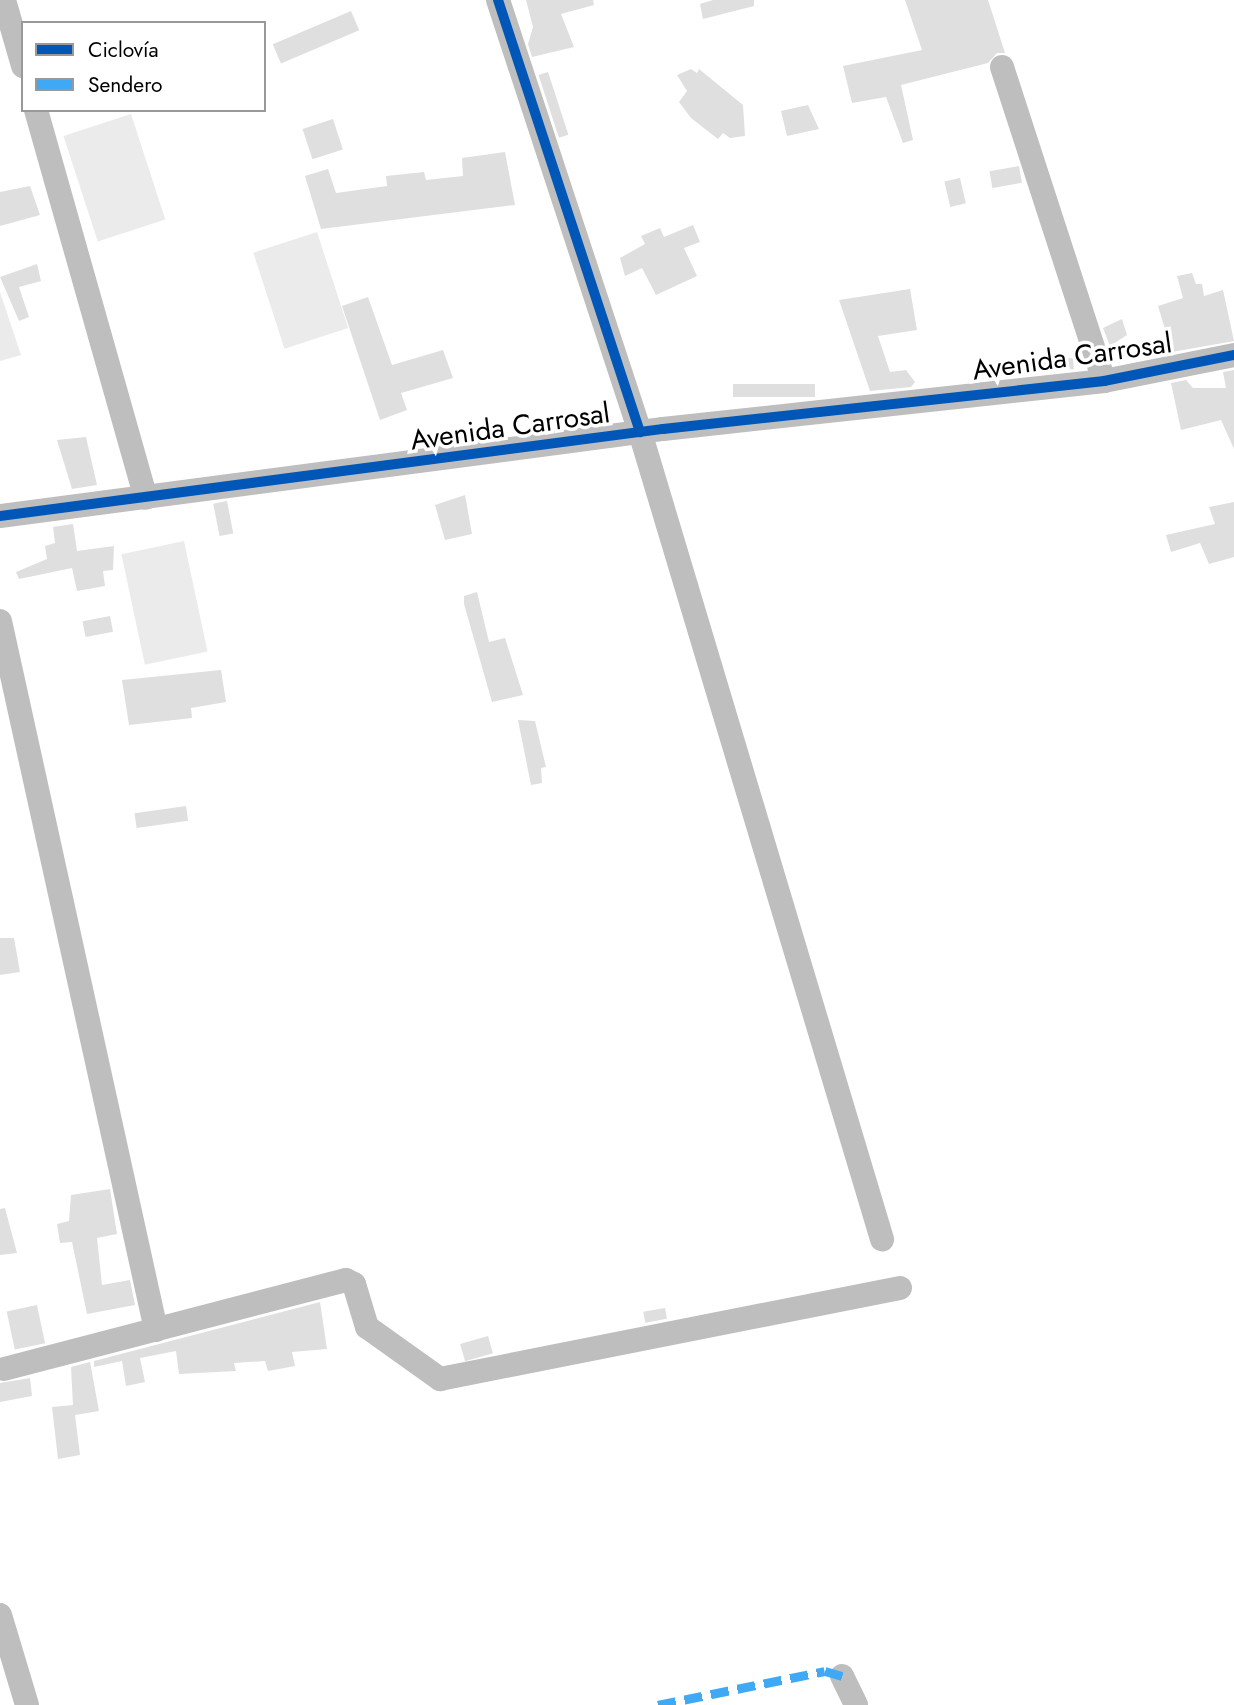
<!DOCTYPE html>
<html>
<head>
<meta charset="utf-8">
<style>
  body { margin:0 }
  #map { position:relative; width:1234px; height:1705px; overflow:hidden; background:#fff; font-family:Jost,sans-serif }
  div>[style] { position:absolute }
  .green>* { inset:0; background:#ebebeb; transform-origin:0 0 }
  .building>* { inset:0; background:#dfdfdf; transform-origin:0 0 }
  .minor>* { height:24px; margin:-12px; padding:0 12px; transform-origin:12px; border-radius:12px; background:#bebebe }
  .quiet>* { height:9px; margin-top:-4.5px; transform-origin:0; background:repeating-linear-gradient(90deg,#3fa9f5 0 18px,transparent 0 27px) }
  .cycleway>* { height:10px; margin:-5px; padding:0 5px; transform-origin:5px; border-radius:5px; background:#0057b8 }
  span { translate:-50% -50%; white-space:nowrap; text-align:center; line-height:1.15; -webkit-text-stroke:7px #fff; paint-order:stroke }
  .street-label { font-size:28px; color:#000 }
  .legend { position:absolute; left:21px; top:21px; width:245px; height:91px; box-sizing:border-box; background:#fff; border:2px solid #999; margin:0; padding:9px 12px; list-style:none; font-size:21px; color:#000 }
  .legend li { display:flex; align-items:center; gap:14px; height:35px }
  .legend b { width:35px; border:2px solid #999 }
</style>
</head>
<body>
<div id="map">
  <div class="green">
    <div style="left:131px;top:114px;width:111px;height:71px;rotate:72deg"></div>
    <div style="left:317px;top:232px;width:101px;height:67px;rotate:72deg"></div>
    <div style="clip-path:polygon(0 292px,21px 355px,0 361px)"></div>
    <div style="left:184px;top:541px;width:113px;height:64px;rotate:78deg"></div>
  </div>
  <div class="building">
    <div style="clip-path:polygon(526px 0,593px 0,594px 5px,561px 14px,574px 47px,532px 57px,528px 44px,533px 27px)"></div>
    <div style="clip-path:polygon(713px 0,754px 0,754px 6px,703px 19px,700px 4px)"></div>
    <div style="clip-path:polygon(905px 0,988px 0,1005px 53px,997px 53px,988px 63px,901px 85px,913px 140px,903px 143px,886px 97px,852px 103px,843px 66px,922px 50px)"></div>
    <div style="left:351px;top:11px;width:21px;height:85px;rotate:67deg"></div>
    <div style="clip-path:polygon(691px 69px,697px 73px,699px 69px,743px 105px,745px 136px,730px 138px,723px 133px,718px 139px,691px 118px,679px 102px,687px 91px,677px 75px)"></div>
    <div style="left:548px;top:72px;width:66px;height:10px;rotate:72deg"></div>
    <div style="clip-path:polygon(808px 105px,819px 129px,787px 136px,781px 111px)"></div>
    <div style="left:333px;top:119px;width:32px;height:32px;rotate:72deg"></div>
    <div style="clip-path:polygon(505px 152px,515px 205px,321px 229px,305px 176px,328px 169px,336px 193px,387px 186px,386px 176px,424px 172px,426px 180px,463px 176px,462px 158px)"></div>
    <div style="left:1019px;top:166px;width:17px;height:30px;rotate:80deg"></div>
    <div style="left:960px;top:178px;width:26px;height:16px;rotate:77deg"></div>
    <div style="clip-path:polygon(30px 186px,40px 215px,0 226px,0 192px)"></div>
    <div style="clip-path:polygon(693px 225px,700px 242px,684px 248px,697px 276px,656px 295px,642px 268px,625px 276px,620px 258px,645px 244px,641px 236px,660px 228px,664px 237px)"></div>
    <div style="clip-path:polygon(37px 264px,41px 281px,19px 287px,29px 317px,19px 321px,0 277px)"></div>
    <div style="clip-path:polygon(1192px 273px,1196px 284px,1202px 284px,1204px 296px,1223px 290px,1234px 341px,1172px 352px,1158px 306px,1183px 298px,1177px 276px)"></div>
    <div style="clip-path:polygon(910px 289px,917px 330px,878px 336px,890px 372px,906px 370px,915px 382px,911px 387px,870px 391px,839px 300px)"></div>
    <div style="clip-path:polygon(368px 297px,392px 365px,443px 350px,453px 378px,401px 393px,407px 410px,380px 420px,342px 306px)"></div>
    <div style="clip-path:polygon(1122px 319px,1127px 335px,1110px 346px,1103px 328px)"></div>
    <div style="left:1073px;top:358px;width:11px;height:53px;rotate:85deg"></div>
    <div style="clip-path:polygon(1234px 370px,1234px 449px,1221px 420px,1181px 430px,1171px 383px,1186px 380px,1193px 388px,1226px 388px,1223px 372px)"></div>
    <div style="left:815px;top:384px;width:13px;height:82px;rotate:90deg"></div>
    <div style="clip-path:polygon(86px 437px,97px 485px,72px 489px,57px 440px)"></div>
    <div style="clip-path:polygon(465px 495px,472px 534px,445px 540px,435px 505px)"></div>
    <div style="left:227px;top:501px;width:33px;height:14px;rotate:79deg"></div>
    <div style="clip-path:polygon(1234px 502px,1234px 557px,1209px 564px,1200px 543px,1171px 552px,1166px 535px,1215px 524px,1209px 507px)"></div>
    <div style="clip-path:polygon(73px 524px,77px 551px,114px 546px,113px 570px,103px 571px,105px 586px,77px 591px,72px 568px,19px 579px,16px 572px,47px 559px,45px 546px,55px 543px,53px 527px)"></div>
    <div style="clip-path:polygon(477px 592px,489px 642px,505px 638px,523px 695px,492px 702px,464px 604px,464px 596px)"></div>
    <div style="left:110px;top:616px;width:16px;height:28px;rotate:79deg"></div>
    <div style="clip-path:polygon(221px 670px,226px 702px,191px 708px,192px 718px,129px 725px,122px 680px)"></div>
    <div style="clip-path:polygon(518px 720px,535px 721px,546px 767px,541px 768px,542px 783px,531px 785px)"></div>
    <div style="left:186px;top:806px;width:15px;height:52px;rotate:82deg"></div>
    <div style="clip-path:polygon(0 938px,14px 938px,20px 972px,0 975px)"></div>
    <div style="clip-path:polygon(110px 1189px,117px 1234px,97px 1238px,102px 1285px,130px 1280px,135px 1305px,87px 1314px,72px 1242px,60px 1243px,57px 1224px,69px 1221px,71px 1195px)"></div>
    <div style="clip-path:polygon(5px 1208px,17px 1253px,0 1255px,0 1209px)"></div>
    <div style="clip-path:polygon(320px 1302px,327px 1349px,292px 1352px,295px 1366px,268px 1371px,265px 1361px,234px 1363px,236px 1371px,179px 1374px,176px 1351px,140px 1358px,145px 1382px,126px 1386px,122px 1361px,94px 1367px,94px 1361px)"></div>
    <div style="left:37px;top:1305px;width:39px;height:31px;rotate:78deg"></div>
    <div style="left:665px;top:1308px;width:11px;height:22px;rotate:80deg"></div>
    <div style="left:488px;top:1336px;width:18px;height:29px;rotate:74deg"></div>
    <div style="clip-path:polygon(90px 1362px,99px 1411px,75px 1415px,80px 1455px,58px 1459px,52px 1407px,73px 1405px,71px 1367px)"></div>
    <div style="clip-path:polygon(30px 1378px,32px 1396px,0 1402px,0 1383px)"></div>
  </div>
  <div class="minor">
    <div style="left:4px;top:0;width:69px;rotate:73.9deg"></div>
    <div style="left:498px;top:0;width:455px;rotate:71.8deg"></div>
    <div style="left:640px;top:432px;width:843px;rotate:73.31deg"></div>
    <div style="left:1002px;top:67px;width:330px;rotate:72deg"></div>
    <div style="left:36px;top:110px;width:403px;rotate:74.2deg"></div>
    <div style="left:0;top:516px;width:669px;rotate:-7.48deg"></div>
    <div style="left:663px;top:429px;width:444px;rotate:-6.2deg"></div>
    <div style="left:1104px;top:381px;width:133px;rotate:-11.3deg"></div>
    <div style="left:0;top:621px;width:726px;rotate:77.59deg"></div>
    <div style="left:4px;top:1369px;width:353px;rotate:-14.6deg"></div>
    <div style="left:346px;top:1280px;width:9px;rotate:27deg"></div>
    <div style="left:354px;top:1284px;width:45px;rotate:73.2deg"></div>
    <div style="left:367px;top:1327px;width:90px;rotate:35.5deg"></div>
    <div style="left:440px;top:1379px;width:469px;rotate:-11.2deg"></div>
    <div style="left:0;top:1615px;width:94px;rotate:73.3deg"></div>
    <div style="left:842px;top:1676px;width:32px;rotate:64deg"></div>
  </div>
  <div class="quiet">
    <div style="left:658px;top:1705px;width:170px;rotate:-11.5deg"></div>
    <div style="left:825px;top:1671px;width:18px;rotate:16deg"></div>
  </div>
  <div class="cycleway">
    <div style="left:498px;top:0;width:455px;rotate:71.8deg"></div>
    <div style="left:0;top:516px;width:669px;rotate:-7.48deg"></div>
    <div style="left:663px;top:429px;width:444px;rotate:-6.2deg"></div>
    <div style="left:1104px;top:381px;width:133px;rotate:-11.3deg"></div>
  </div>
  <div class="street-label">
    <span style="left:1072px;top:357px;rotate:-8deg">Avenida Carrosal</span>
    <span style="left:510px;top:427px;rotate:-8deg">Avenida Carrosal</span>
  </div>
  <ul class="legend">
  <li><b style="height:9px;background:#0057b8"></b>Ciclovía</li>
  <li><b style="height:9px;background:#3fa9f5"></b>Sendero</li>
  </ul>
</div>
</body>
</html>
